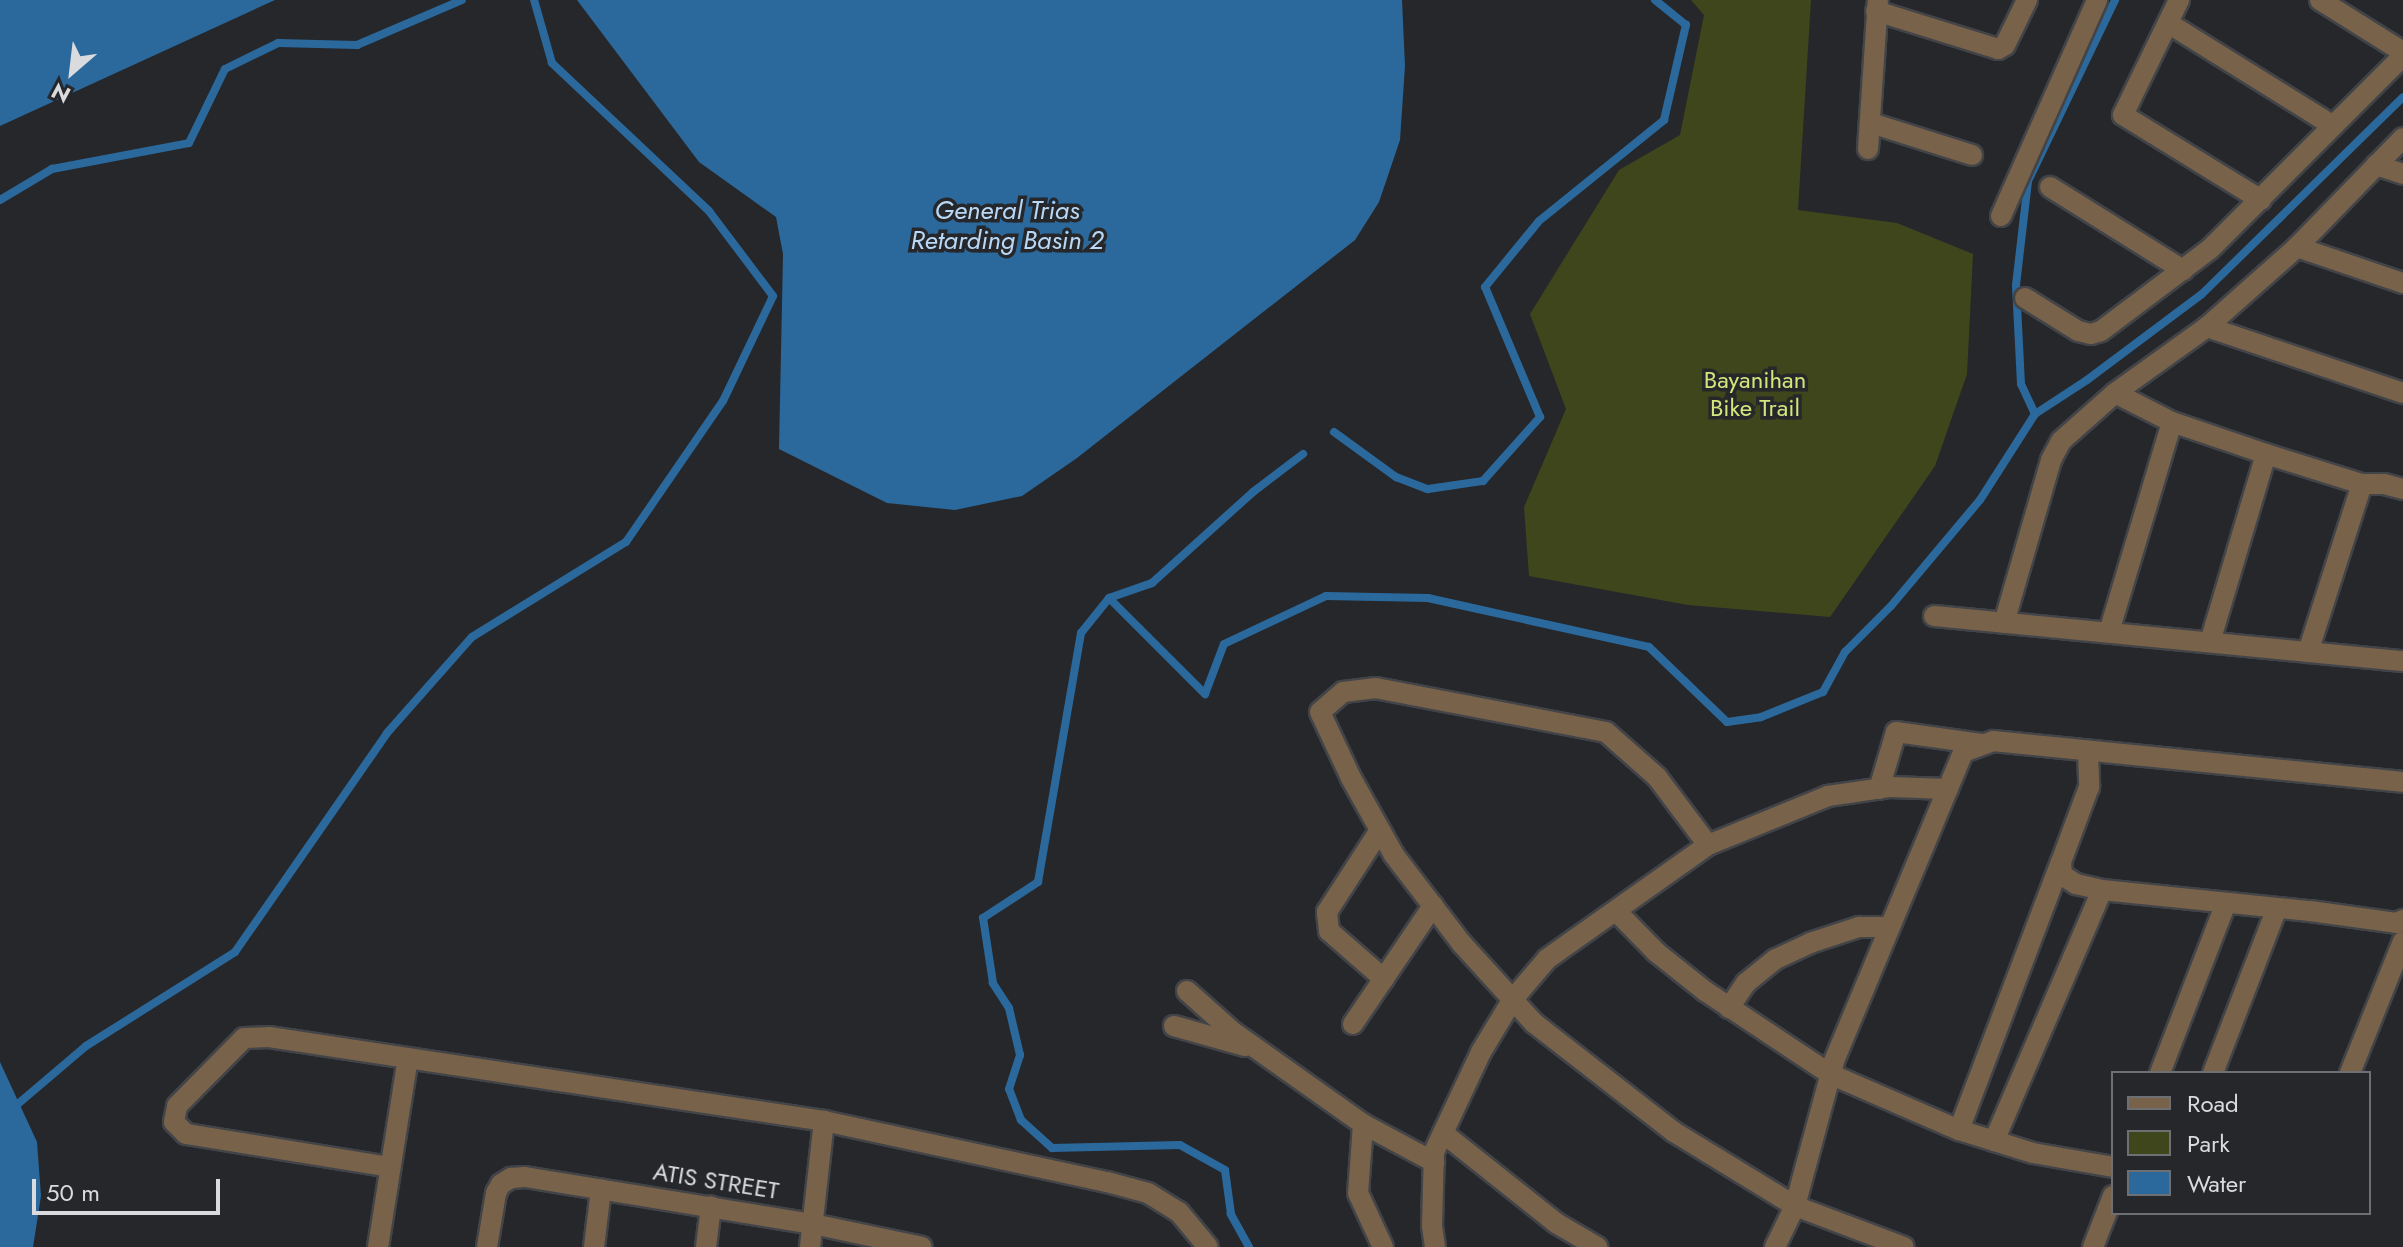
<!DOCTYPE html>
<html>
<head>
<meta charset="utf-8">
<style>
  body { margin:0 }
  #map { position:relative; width:2403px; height:1247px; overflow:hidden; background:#25272b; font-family:Jost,sans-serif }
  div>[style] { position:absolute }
  .green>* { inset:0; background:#40461c }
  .water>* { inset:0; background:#2b699d }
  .stream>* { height:8px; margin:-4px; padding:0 4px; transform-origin:4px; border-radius:4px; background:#2b699d }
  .roads { filter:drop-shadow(2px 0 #424448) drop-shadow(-2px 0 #424448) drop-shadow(0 2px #424448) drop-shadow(0 -2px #424448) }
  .minor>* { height:20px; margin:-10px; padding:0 10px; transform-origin:10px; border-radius:10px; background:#79624a }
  span { translate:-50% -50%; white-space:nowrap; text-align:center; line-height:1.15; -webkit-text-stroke:7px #25272b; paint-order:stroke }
  .park-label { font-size:24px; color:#d3e67b }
  .street-label { font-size:24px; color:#d9dbde }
  .water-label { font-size:26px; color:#b9d8f6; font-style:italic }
  .legend { position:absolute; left:2111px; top:1071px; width:260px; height:144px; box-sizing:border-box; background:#25272b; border:2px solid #6d6f73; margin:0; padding:10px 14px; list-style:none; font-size:24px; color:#d9dbde }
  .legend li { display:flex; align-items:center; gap:16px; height:40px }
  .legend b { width:40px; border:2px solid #6d6f73 }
  .north { position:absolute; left:32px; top:32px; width:80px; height:80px; -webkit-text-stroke:6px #25272b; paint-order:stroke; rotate:208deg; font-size:22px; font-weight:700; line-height:32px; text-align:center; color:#d9dbde }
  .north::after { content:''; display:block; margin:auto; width:28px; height:36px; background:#d9dbde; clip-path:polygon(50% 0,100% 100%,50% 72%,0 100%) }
  .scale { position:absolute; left:32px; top:1179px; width:188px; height:36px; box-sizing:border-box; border:4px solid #d9dbde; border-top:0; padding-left:10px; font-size:24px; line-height:28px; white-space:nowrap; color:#d9dbde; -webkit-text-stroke:6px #25272b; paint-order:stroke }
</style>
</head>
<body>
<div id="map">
  <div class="green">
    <div style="clip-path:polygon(1691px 0,1811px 0,1798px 210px,1897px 223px,1973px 254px,1967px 374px,1935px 466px,1830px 617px,1688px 605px,1529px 576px,1524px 507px,1566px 409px,1530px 314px,1619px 170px,1680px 135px,1704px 15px)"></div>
  </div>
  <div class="water">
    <div style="clip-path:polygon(0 0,275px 0,0 126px)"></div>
    <div style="clip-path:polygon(577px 0,1402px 0,1405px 66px,1400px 140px,1379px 202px,1355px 240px,1077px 458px,1022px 496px,955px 510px,887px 503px,779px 449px,783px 254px,776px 217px,699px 162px)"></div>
    <div style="clip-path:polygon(0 1062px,37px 1142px,41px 1196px,33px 1247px,0 1247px)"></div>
  </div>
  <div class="stream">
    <div style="left:0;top:200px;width:61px;rotate:-30.8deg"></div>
    <div style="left:52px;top:169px;width:139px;rotate:-10.7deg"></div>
    <div style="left:189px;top:143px;width:82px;rotate:-64.1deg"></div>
    <div style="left:225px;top:69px;width:59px;rotate:-26.1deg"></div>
    <div style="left:278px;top:43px;width:79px;rotate:1.5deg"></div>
    <div style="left:357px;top:45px;width:114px;rotate:-23.2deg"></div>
    <div style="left:2035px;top:414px;width:62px;rotate:-33.2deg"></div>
    <div style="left:2087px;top:380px;width:144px;rotate:-36.8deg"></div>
    <div style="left:2202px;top:294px;width:281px;rotate:-44.4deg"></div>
    <div style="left:1334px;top:432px;width:77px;rotate:36deg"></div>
    <div style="left:1396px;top:477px;width:34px;rotate:21deg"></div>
    <div style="left:1428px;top:489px;width:56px;rotate:-8.3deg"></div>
    <div style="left:1483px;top:481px;width:86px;rotate:-48.3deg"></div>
    <div style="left:1540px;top:417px;width:141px;rotate:-112.9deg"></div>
    <div style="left:1485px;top:287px;width:85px;rotate:-50.7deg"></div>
    <div style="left:1539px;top:221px;width:161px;rotate:-38.9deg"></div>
    <div style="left:1664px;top:120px;width:98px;rotate:-77deg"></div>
    <div style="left:1686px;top:25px;width:40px;rotate:-141deg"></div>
    <div style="left:1109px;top:598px;width:136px;rotate:45deg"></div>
    <div style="left:1205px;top:694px;width:53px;rotate:-69.2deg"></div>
    <div style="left:1224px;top:644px;width:113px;rotate:-25.2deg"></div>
    <div style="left:1326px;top:596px;width:102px;rotate:1.1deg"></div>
    <div style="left:1428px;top:598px;width:226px;rotate:12.5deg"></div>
    <div style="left:1649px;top:647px;width:108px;rotate:43.9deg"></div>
    <div style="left:1727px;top:722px;width:34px;rotate:-8deg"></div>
    <div style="left:1761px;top:717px;width:67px;rotate:-22deg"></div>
    <div style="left:1823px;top:692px;width:46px;rotate:-61.2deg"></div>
    <div style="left:1845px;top:652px;width:65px;rotate:-45deg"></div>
    <div style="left:1891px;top:606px;width:138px;rotate:-50deg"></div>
    <div style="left:1980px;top:500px;width:102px;rotate:-57.4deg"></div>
    <div style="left:2035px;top:414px;width:33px;rotate:-115deg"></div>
    <div style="left:2021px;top:384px;width:99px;rotate:-92.9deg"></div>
    <div style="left:2016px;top:285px;width:105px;rotate:-83.4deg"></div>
    <div style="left:2028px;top:181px;width:201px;rotate:-64.3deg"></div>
    <div style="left:0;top:1113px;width:21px;rotate:-28deg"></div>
    <div style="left:19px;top:1103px;width:88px;rotate:-40.4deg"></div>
    <div style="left:86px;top:1046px;width:176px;rotate:-32.2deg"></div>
    <div style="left:235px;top:952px;width:267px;rotate:-55.2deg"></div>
    <div style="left:387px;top:733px;width:128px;rotate:-48.5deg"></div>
    <div style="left:472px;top:637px;width:181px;rotate:-31.7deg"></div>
    <div style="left:626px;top:542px;width:171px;rotate:-55.5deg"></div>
    <div style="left:723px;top:401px;width:116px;rotate:-64.5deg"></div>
    <div style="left:773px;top:296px;width:106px;rotate:-127deg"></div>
    <div style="left:709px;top:211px;width:216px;rotate:-136.7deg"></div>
    <div style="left:552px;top:63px;width:66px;rotate:-105.9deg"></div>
    <div style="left:1249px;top:1247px;width:38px;rotate:-119deg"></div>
    <div style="left:1231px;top:1214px;width:44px;rotate:-97.8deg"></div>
    <div style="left:1225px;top:1170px;width:51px;rotate:-150.9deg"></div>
    <div style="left:1180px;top:1145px;width:128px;rotate:178.7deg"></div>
    <div style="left:1052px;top:1148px;width:42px;rotate:-137.9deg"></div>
    <div style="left:1021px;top:1120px;width:33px;rotate:-111deg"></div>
    <div style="left:1009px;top:1089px;width:36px;rotate:-72deg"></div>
    <div style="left:1020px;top:1055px;width:48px;rotate:-103.2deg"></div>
    <div style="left:1009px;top:1008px;width:30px;rotate:-123deg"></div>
    <div style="left:993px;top:983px;width:66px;rotate:-98.7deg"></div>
    <div style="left:983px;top:918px;width:66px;rotate:-33.2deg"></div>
    <div style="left:1038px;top:882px;width:253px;rotate:-80.2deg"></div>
    <div style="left:1081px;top:633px;width:45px;rotate:-51.3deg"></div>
    <div style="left:1109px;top:598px;width:46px;rotate:-19.2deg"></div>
    <div style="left:1152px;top:583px;width:136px;rotate:-42deg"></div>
    <div style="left:1253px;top:492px;width:63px;rotate:-37.2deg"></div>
  </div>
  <div class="roads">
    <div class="minor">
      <div style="left:2179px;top:0;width:128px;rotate:116deg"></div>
      <div style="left:2123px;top:115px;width:162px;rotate:31.6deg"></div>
      <div style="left:2320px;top:0;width:98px;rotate:32.1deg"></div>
      <div style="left:1876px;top:11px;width:128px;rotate:17.3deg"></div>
      <div style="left:1998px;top:49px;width:8px;rotate:-30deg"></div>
      <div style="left:2005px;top:45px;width:50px;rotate:-63.9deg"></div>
      <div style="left:2168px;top:23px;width:193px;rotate:31.9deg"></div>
      <div style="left:1871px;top:123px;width:106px;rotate:17.6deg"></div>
      <div style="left:1868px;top:149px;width:149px;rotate:-86.2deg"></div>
      <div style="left:2376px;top:165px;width:28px;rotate:18deg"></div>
      <div style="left:2050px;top:187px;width:157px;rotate:32deg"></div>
      <div style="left:2001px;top:216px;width:236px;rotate:-66deg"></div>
      <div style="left:2297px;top:247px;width:112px;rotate:18.8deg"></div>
      <div style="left:2025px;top:298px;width:62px;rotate:31.9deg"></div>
      <div style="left:2078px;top:331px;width:13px;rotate:13deg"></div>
      <div style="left:2091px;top:334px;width:10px;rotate:-17deg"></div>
      <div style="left:2101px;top:331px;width:136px;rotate:-37deg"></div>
      <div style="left:2210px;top:249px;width:273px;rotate:-45deg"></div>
      <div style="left:2207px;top:327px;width:207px;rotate:18.6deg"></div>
      <div style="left:2115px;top:393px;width:64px;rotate:27deg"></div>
      <div style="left:2172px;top:422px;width:99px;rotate:18.8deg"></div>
      <div style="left:2266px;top:454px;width:101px;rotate:17.4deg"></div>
      <div style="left:2362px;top:484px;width:22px"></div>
      <div style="left:2384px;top:484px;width:20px;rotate:15deg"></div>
      <div style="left:1934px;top:616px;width:471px;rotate:5.5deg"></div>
      <div style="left:2004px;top:623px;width:170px;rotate:-73.9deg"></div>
      <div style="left:2051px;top:460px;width:21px;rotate:-62deg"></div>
      <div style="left:2061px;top:441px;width:72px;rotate:-41.6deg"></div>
      <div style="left:2115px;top:393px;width:113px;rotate:-35.7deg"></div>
      <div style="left:2207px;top:327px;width:120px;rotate:-41.6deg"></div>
      <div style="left:2297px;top:247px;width:152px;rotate:-45.8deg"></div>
      <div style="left:2109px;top:632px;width:219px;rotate:-73.3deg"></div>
      <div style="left:2210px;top:642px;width:196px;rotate:-73.4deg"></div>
      <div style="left:2308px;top:652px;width:176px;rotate:-72.2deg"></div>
      <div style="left:2088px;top:751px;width:36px;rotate:88deg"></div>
      <div style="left:2089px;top:787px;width:80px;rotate:110.5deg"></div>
      <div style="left:2061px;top:862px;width:13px;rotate:86deg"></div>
      <div style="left:2062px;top:875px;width:17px;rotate:33deg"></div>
      <div style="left:2076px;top:884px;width:27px;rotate:13deg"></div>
      <div style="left:2102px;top:890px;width:209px;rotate:5.8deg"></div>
      <div style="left:2310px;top:911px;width:87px;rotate:7.9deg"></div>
      <div style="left:2396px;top:923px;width:8px;rotate:-23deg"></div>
      <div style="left:1879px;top:789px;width:59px;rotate:-73.4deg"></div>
      <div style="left:1896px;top:732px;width:86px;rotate:8deg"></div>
      <div style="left:1380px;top:830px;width:98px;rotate:122.9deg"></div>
      <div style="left:1327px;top:912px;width:19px;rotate:84deg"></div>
      <div style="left:1329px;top:931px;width:73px;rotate:41.1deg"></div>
      <div style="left:1708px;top:845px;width:85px;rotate:-126.9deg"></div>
      <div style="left:1657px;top:777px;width:68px;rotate:-138.6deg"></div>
      <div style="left:1606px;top:732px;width:234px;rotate:-169.2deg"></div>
      <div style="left:1376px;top:688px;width:33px;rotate:173deg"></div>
      <div style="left:1343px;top:692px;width:30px;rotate:139deg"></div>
      <div style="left:1320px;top:712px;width:73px;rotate:64.8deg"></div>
      <div style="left:1351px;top:778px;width:88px;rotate:60.8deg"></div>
      <div style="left:1394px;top:855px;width:112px;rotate:52.6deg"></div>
      <div style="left:1462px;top:944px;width:107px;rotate:47.7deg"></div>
      <div style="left:1534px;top:1023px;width:177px;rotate:37.9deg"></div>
      <div style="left:1674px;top:1132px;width:142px;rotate:31.4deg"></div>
      <div style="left:1795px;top:1206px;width:116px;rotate:20.6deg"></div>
      <div style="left:1617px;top:912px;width:56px;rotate:45.7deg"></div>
      <div style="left:1656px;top:952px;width:63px;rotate:38.5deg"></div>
      <div style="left:1705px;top:991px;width:150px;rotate:33.6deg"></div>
      <div style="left:1830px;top:1074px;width:141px;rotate:23.5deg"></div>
      <div style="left:1959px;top:1130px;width:77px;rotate:17.3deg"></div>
      <div style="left:2033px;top:1153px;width:81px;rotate:9.9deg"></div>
      <div style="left:1187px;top:991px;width:62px;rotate:41.7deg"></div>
      <div style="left:1233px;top:1032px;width:159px;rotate:35.3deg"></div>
      <div style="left:1363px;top:1124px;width:81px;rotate:28.2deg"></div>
      <div style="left:1729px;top:1008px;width:30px;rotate:-56deg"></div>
      <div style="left:1746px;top:983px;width:38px;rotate:-39deg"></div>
      <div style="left:1776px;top:959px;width:38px;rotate:-25deg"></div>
      <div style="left:1810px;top:943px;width:52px;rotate:-18.1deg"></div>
      <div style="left:1859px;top:927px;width:31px"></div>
      <div style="left:1353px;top:1024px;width:143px;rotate:-55.9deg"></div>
      <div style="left:1174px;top:1026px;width:74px;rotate:15.7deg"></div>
      <div style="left:2160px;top:1073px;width:182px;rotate:-68.8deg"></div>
      <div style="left:2213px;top:1073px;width:177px;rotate:-68.8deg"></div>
      <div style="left:2350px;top:1073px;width:142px;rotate:-68.1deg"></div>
      <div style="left:1363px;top:1124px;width:69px;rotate:94.1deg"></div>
      <div style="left:1358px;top:1193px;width:60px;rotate:65.2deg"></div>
      <div style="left:1959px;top:1130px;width:287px;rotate:-69.2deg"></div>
      <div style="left:1443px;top:1133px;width:144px;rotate:38.5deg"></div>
      <div style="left:1556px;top:1223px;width:48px;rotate:30.3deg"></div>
      <div style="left:1994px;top:1141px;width:273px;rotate:-66.7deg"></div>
      <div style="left:390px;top:1167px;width:207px;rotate:-170.8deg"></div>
      <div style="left:186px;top:1134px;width:17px;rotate:-135deg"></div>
      <div style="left:174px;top:1122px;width:16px;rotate:-79deg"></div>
      <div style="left:177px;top:1106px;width:95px;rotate:-45.4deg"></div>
      <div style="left:244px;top:1038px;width:25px;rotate:-2deg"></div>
      <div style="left:269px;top:1037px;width:561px;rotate:8.61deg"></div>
      <div style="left:824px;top:1121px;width:289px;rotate:12.2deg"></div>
      <div style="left:1107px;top:1182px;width:42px;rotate:15deg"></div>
      <div style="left:1148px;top:1193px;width:36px;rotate:32deg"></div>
      <div style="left:1179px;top:1212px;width:45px;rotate:50.4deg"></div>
      <div style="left:378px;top:1247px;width:191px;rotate:-81deg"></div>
      <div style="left:487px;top:1247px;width:55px;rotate:-80.5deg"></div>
      <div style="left:496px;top:1193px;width:10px;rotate:-61deg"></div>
      <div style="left:501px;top:1184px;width:12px;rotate:-31deg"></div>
      <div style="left:511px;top:1178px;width:14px;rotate:-4deg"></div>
      <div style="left:525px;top:1177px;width:292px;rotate:9.3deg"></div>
      <div style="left:813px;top:1224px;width:111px;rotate:11.9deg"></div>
      <div style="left:594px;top:1247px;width:58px;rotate:-83.1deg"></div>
      <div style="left:706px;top:1247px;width:41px;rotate:-83deg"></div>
      <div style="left:810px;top:1247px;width:127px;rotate:-83.7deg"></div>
      <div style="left:1435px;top:1247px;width:21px;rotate:-98deg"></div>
      <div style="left:1432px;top:1226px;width:74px;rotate:-88.5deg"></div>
      <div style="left:1434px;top:1152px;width:110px;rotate:-64.8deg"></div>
      <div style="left:1481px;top:1052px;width:62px;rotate:-58.9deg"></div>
      <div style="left:1513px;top:999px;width:52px;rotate:-49.6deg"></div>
      <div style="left:1547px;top:959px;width:197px;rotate:-35.3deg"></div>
      <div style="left:1708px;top:845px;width:130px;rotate:-22.2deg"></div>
      <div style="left:1828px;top:796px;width:63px;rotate:-8.3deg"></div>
      <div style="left:1890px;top:787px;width:58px;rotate:2deg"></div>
      <div style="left:1775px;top:1247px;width:46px;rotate:-64deg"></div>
      <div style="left:1795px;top:1206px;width:150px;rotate:-74.9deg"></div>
      <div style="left:1834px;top:1061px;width:335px;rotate:-67.3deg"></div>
      <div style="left:1963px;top:752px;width:32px;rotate:-20deg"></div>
      <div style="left:1993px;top:741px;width:412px;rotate:5.7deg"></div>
      <div style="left:2093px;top:1247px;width:55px;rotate:-68.6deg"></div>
    </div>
  </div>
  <div class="park-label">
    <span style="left:1755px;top:394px">Bayanihan<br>Bike Trail</span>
  </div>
  <div class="street-label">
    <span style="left:716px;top:1181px;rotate:9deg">ATIS STREET</span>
  </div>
  <div class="water-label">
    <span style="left:1007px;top:226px">General Trias<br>Retarding Basin 2</span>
  </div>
  <ul class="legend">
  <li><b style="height:10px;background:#79624a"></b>Road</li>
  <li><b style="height:22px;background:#40461c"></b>Park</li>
  <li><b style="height:22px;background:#2b699d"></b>Water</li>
  </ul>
  <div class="north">N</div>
  <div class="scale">50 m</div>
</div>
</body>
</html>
